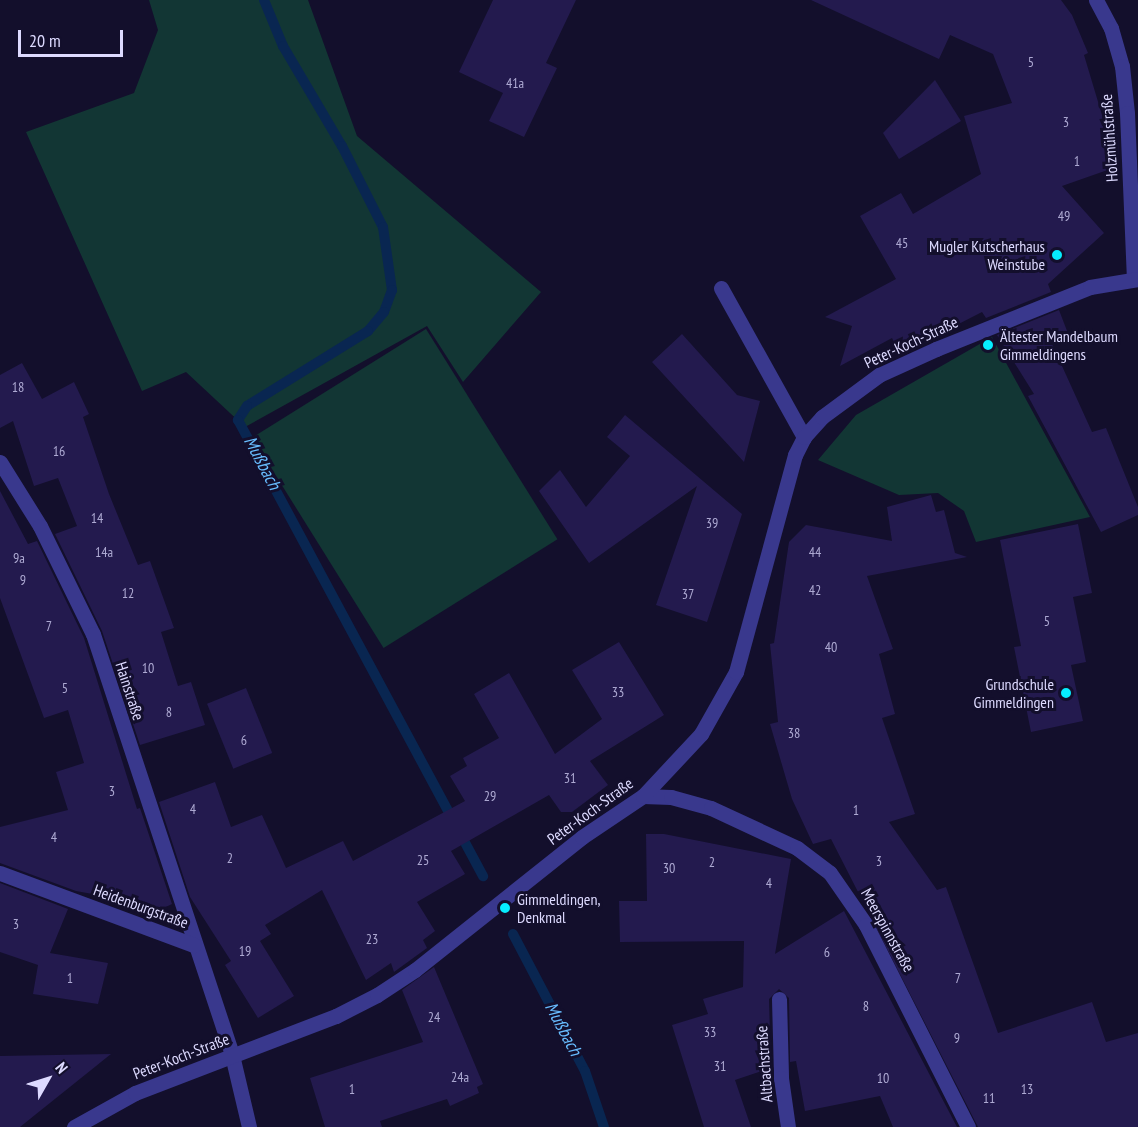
<!DOCTYPE html>
<html>
<head>
<meta charset="utf-8">
<style>
  body { margin:0 }
  #map { position:relative; width:1138px; height:1127px; overflow:hidden; background:#130f2c; font-family:"PT Sans Narrow",sans-serif }
  div>[style] { position:absolute }
  .green>* { inset:0; background:#123634; transform-origin:0 0 }
  .stream>* { height:10px; margin:-5px; padding:0 5px; transform-origin:5px; border-radius:5px; background:#092651 }
  .building>* { inset:0; background:#231a4e; transform-origin:0 0 }
  .minor>* { height:15px; margin:-7.5px; padding:0 7.5px; transform-origin:7.5px; border-radius:7.5px; background:#39388d }
  .dots>* { width:16px; height:16px; translate:-50% -50%; box-sizing:border-box; border:3px solid #130f2c; border-radius:50% }
  span { translate:-50% -50%; white-space:nowrap; text-align:center; line-height:1.15; -webkit-text-stroke:6px #130f2c; paint-order:stroke }
  .number-label { font-size:14px; color:#aeaad3 }
  .number-label span { -webkit-text-stroke-width:0 }
  .street-label { font-size:16px; color:#dddaff }
  .poi-label { font-size:16px; color:#dddaff }
  .right { translate:-100% -50%; text-align:right }
  .left { translate:0 -50%; text-align:left }
  .water-label { font-size:18px; color:#68bdff; font-style:italic }
  .north { position:absolute; left:18px; top:1049px; width:60px; height:60px; -webkit-text-stroke:4px #130f2c; paint-order:stroke; rotate:51deg; font-size:16px; font-weight:700; line-height:24px; text-align:center; color:#dddaff }
  .north::after { content:''; display:block; margin:auto; width:21px; height:27px; background:#dddaff; clip-path:polygon(50% 0,100% 100%,50% 72%,0 100%) }
  .scale { position:absolute; left:18px; top:30px; width:105px; height:27px; box-sizing:border-box; border:3px solid #dddaff; border-top:0; padding-left:8px; font-size:18px; line-height:21px; white-space:nowrap; color:#dddaff; -webkit-text-stroke:4px #130f2c; paint-order:stroke }
</style>
</head>
<body>
<div id="map">
  <div class="green">
    <div style="clip-path:polygon(149px 0,308px 0,357px 136px,541px 292px,463px 382px,427px 326px,245px 427px,186px 372px,142px 391px,26px 132px,134px 93px,158px 30px)"></div>
    <div style="left:426px;top:329px;width:248px;height:205px;rotate:58deg"></div>
    <div style="clip-path:polygon(992px 337px,1090px 517px,976px 542px,964px 511px,938px 493px,899px 495px,818px 460px,856px 415px)"></div>
  </div>
  <div class="stream">
    <div style="left:264px;top:0;width:50px;rotate:67.6deg"></div>
    <div style="left:283px;top:46px;width:116px;rotate:59.5deg"></div>
    <div style="left:342px;top:146px;width:91px;rotate:63.2deg"></div>
    <div style="left:383px;top:227px;width:64px;rotate:81.9deg"></div>
    <div style="left:392px;top:290px;width:23px;rotate:110deg"></div>
    <div style="left:384px;top:312px;width:25px;rotate:130deg"></div>
    <div style="left:368px;top:331px;width:142px;rotate:148.2deg"></div>
    <div style="left:247px;top:406px;width:17px;rotate:123deg"></div>
    <div style="left:238px;top:420px;width:518px;rotate:61.75deg"></div>
    <div style="left:513px;top:934px;width:155px;rotate:62.3deg"></div>
    <div style="left:585px;top:1071px;width:59px;rotate:71.3deg"></div>
  </div>
  <div class="building">
    <div style="clip-path:polygon(493px 0,576px 0,546px 63px,557px 68px,524px 137px,489px 121px,503px 93px,459px 72px)"></div>
    <div style="clip-path:polygon(811px 0,1061px 0,1072px 15px,1088px 53px,1084px 55px,1108px 135px,1118px 134px,1119px 166px,1062px 186px,1104px 233px,1048px 284px,1051px 292px,986px 318px,982px 312px,900px 354px,892px 338px,840px 366px,852px 326px,825px 317px,896px 279px,860px 216px,901px 193px,913px 214px,981px 174px,964px 116px,1012px 103px,993px 54px,950px 35px,939px 59px)"></div>
    <div style="clip-path:polygon(935px 80px,961px 121px,899px 159px,883px 133px)"></div>
    <div style="clip-path:polygon(1059px 310px,1069px 336px,1052px 344px,1092px 432px,1106px 428px,1138px 507px,1138px 515px,1101px 532px,1028px 396px,1034px 394px,997px 335px)"></div>
    <div style="clip-path:polygon(682px 334px,737px 395px,760px 401px,744px 462px,652px 362px)"></div>
    <div style="clip-path:polygon(22px 363px,42px 399px,74px 382px,89px 414px,83px 417px,109px 494px,138px 565px,150px 561px,174px 628px,161px 632px,178px 686px,191px 682px,205px 725px,140px 745px,102px 631px,55px 534px,77px 526px,58px 478px,34px 486px,13px 421px,0 428px,0 375px)"></div>
    <div style="clip-path:polygon(625px 415px,742px 514px,707px 622px,656px 605px,697px 486px,589px 563px,539px 491px,560px 470px,586px 507px,630px 456px,607px 437px)"></div>
    <div style="clip-path:polygon(0 491px,28px 544px,37px 541px,84px 638px,137px 809px,140px 808px,172px 904px,151px 914px,122px 907px,120px 899px,76px 891px,0 863px,0 827px,68px 810px,56px 772px,84px 763px,68px 710px,44px 718px,0 598px)"></div>
    <div style="clip-path:polygon(931px 495px,936px 512px,944px 510px,955px 553px,967px 557px,867px 576px,893px 649px,879px 654px,895px 714px,882px 718px,915px 814px,889px 822px,937px 890px,946px 887px,998px 1033px,1092px 1002px,1106px 1042px,1138px 1033px,1138px 1127px,978px 1127px,831px 839px,813px 844px,792px 799px,770px 724px,778px 722px,770px 644px,774px 643px,789px 542px,806px 525px,892px 541px,887px 507px)"></div>
    <div style="clip-path:polygon(1078px 524px,1092px 593px,1073px 597px,1086px 662px,1071px 665px,1083px 721px,1031px 732px,1014px 647px,1021px 646px,1000px 540px)"></div>
    <div style="clip-path:polygon(619px 642px,664px 715px,590px 761px,608px 785px,572px 812px,561px 812px,549px 795px,451px 851px,465px 874px,417px 902px,435px 931px,423px 940px,427px 948px,394px 972px,391px 963px,366px 980px,322px 890px,265px 925px,271px 934px,260px 941px,294px 996px,258px 1018px,225px 965px,231px 961px,190px 897px,159px 802px,215px 782px,231px 827px,262px 815px,286px 868px,343px 841px,353px 861px,465px 801px,450px 776px,467px 766px,463px 758px,499px 738px,474px 694px,509px 673px,555px 754px,602px 719px,572px 670px)"></div>
    <div style="left:246px;top:688px;width:70px;height:42px;rotate:68deg"></div>
    <div style="clip-path:polygon(646px 834px,664px 834px,791px 859px,775px 954px,844px 911px,957px 1127px,893px 1127px,880px 1096px,805px 1111px,796px 1061px,790px 1062px,789px 998px,779px 989px,769px 999px,771px 1068px,735px 1080px,751px 1127px,704px 1127px,672px 1025px,708px 1014px,703px 999px,743px 987px,744px 941px,620px 942px,619px 901px,647px 901px)"></div>
    <div style="clip-path:polygon(0 883px,68px 909px,50px 953px,108px 963px,98px 1004px,33px 994px,38px 965px,0 952px)"></div>
    <div style="clip-path:polygon(434px 967px,483px 1084px,477px 1087px,479px 1093px,450px 1106px,447px 1099px,380px 1121px,382px 1127px,325px 1127px,310px 1078px,423px 1042px,402px 990px)"></div>
    <div style="clip-path:polygon(111px 1054px,20px 1127px,0 1127px,0 1056px)"></div>
  </div>
  <div class="minor">
    <div style="left:1096px;top:0;width:32px;rotate:62deg"></div>
    <div style="left:1111px;top:28px;width:40px;rotate:74deg"></div>
    <div style="left:1122px;top:66px;width:47px;rotate:83.9deg"></div>
    <div style="left:1127px;top:113px;width:166px;rotate:87.6deg"></div>
    <div style="left:721px;top:288px;width:171px;rotate:60.9deg"></div>
    <div style="left:0;top:462px;width:75px;rotate:58deg"></div>
    <div style="left:40px;top:526px;width:120px;rotate:63.9deg"></div>
    <div style="left:93px;top:634px;width:443px;rotate:71.7deg"></div>
    <div style="left:232px;top:1055px;width:74px;rotate:76.7deg"></div>
    <div style="left:643px;top:796px;width:28px;rotate:2deg"></div>
    <div style="left:671px;top:797px;width:41px;rotate:15.4deg"></div>
    <div style="left:711px;top:808px;width:95px;rotate:24.9deg"></div>
    <div style="left:797px;top:848px;width:41px;rotate:37.1deg"></div>
    <div style="left:830px;top:873px;width:63px;rotate:55.3deg"></div>
    <div style="left:866px;top:925px;width:226px;rotate:63.2deg"></div>
    <div style="left:0;top:873px;width:207px;rotate:20.4deg"></div>
    <div style="left:779px;top:999px;width:79px;rotate:88.5deg"></div>
    <div style="left:781px;top:1078px;width:49px;rotate:81.9deg"></div>
    <div style="left:74px;top:1127px;width:70px;rotate:-29.1deg"></div>
    <div style="left:135px;top:1093px;width:215px;rotate:-21deg"></div>
    <div style="left:336px;top:1016px;width:46px;rotate:-27.1deg"></div>
    <div style="left:377px;top:995px;width:45px;rotate:-33.3deg"></div>
    <div style="left:415px;top:970px;width:213px;rotate:-38.5deg"></div>
    <div style="left:582px;top:837px;width:73px;rotate:-33.9deg"></div>
    <div style="left:643px;top:796px;width:85px;rotate:-46.9deg"></div>
    <div style="left:701px;top:734px;width:71px;rotate:-60.6deg"></div>
    <div style="left:736px;top:672px;width:225px;rotate:-74.8deg"></div>
    <div style="left:795px;top:455px;width:20px;rotate:-63deg"></div>
    <div style="left:804px;top:437px;width:27px;rotate:-48deg"></div>
    <div style="left:822px;top:417px;width:71px;rotate:-36.4deg"></div>
    <div style="left:879px;top:375px;width:63px;rotate:-24.5deg"></div>
    <div style="left:936px;top:349px;width:166px;rotate:-21.9deg"></div>
    <div style="left:1090px;top:287px;width:49px;rotate:-9.5deg"></div>
  </div>
  <div class="dots">
    <div style="left:1057px;top:255px;background:#06edff"></div>
    <div style="left:988px;top:345px;background:#06edff"></div>
    <div style="left:1066px;top:693px;background:#06edff"></div>
    <div style="left:505px;top:908px;background:#06edff"></div>
  </div>
  <div class="number-label">
    <span style="left:1031px;top:62px">5</span>
    <span style="left:515px;top:83px">41a</span>
    <span style="left:1066px;top:122px">3</span>
    <span style="left:1077px;top:161px">1</span>
    <span style="left:1064px;top:216px">49</span>
    <span style="left:902px;top:243px">45</span>
    <span style="left:18px;top:387px">18</span>
    <span style="left:59px;top:451px">16</span>
    <span style="left:97px;top:518px">14</span>
    <span style="left:712px;top:523px">39</span>
    <span style="left:104px;top:552px">14a</span>
    <span style="left:815px;top:552px">44</span>
    <span style="left:19px;top:558px">9a</span>
    <span style="left:23px;top:580px">9</span>
    <span style="left:815px;top:590px">42</span>
    <span style="left:128px;top:593px">12</span>
    <span style="left:688px;top:594px">37</span>
    <span style="left:1047px;top:621px">5</span>
    <span style="left:49px;top:626px">7</span>
    <span style="left:831px;top:647px">40</span>
    <span style="left:148px;top:668px">10</span>
    <span style="left:65px;top:688px">5</span>
    <span style="left:618px;top:692px">33</span>
    <span style="left:169px;top:712px">8</span>
    <span style="left:794px;top:733px">38</span>
    <span style="left:244px;top:740px">6</span>
    <span style="left:570px;top:778px">31</span>
    <span style="left:112px;top:791px">3</span>
    <span style="left:490px;top:796px">29</span>
    <span style="left:193px;top:809px">4</span>
    <span style="left:856px;top:810px">1</span>
    <span style="left:54px;top:837px">4</span>
    <span style="left:230px;top:858px">2</span>
    <span style="left:423px;top:860px">25</span>
    <span style="left:879px;top:861px">3</span>
    <span style="left:712px;top:862px">2</span>
    <span style="left:669px;top:868px">30</span>
    <span style="left:769px;top:883px">4</span>
    <span style="left:16px;top:924px">3</span>
    <span style="left:372px;top:939px">23</span>
    <span style="left:245px;top:951px">19</span>
    <span style="left:827px;top:952px">6</span>
    <span style="left:70px;top:978px">1</span>
    <span style="left:958px;top:978px">7</span>
    <span style="left:866px;top:1006px">8</span>
    <span style="left:434px;top:1017px">24</span>
    <span style="left:710px;top:1032px">33</span>
    <span style="left:957px;top:1038px">9</span>
    <span style="left:720px;top:1066px">31</span>
    <span style="left:460px;top:1077px">24a</span>
    <span style="left:883px;top:1078px">10</span>
    <span style="left:352px;top:1089px">1</span>
    <span style="left:1027px;top:1089px">13</span>
    <span style="left:989px;top:1098px">11</span>
  </div>
  <div class="street-label">
    <span style="left:1109px;top:138px;rotate:-94deg">Holzmühlstraße</span>
    <span style="left:911px;top:342px;rotate:-25deg">Peter-Koch-Straße</span>
    <span style="left:130px;top:691px;rotate:72deg">Hainstraße</span>
    <span style="left:590px;top:811px;rotate:-36deg">Peter-Koch-Straße</span>
    <span style="left:141px;top:906px;rotate:20deg">Heidenburgstraße</span>
    <span style="left:888px;top:930px;rotate:61deg">Meerspinnstraße</span>
    <span style="left:181px;top:1056px;rotate:-21deg">Peter-Koch-Straße</span>
    <span style="left:764px;top:1064px;rotate:-94deg">Altbachstraße</span>
  </div>
  <div class="poi-label">
    <span class="right" style="left:1045px;top:255px">Mugler Kutscherhaus<br>Weinstube</span>
    <span class="left" style="left:1000px;top:345px">Ältester Mandelbaum<br>Gimmeldingens</span>
    <span class="right" style="left:1054px;top:693px">Grundschule<br>Gimmeldingen</span>
    <span class="left" style="left:517px;top:908px">Gimmeldingen,<br>Denkmal</span>
  </div>
  <div class="water-label">
    <span style="left:262px;top:463px;rotate:62deg">Mußbach</span>
    <span style="left:563px;top:1029px;rotate:62deg">Mußbach</span>
  </div>
  <div class="north">N</div>
  <div class="scale">20 m</div>
</div>
</body>
</html>
